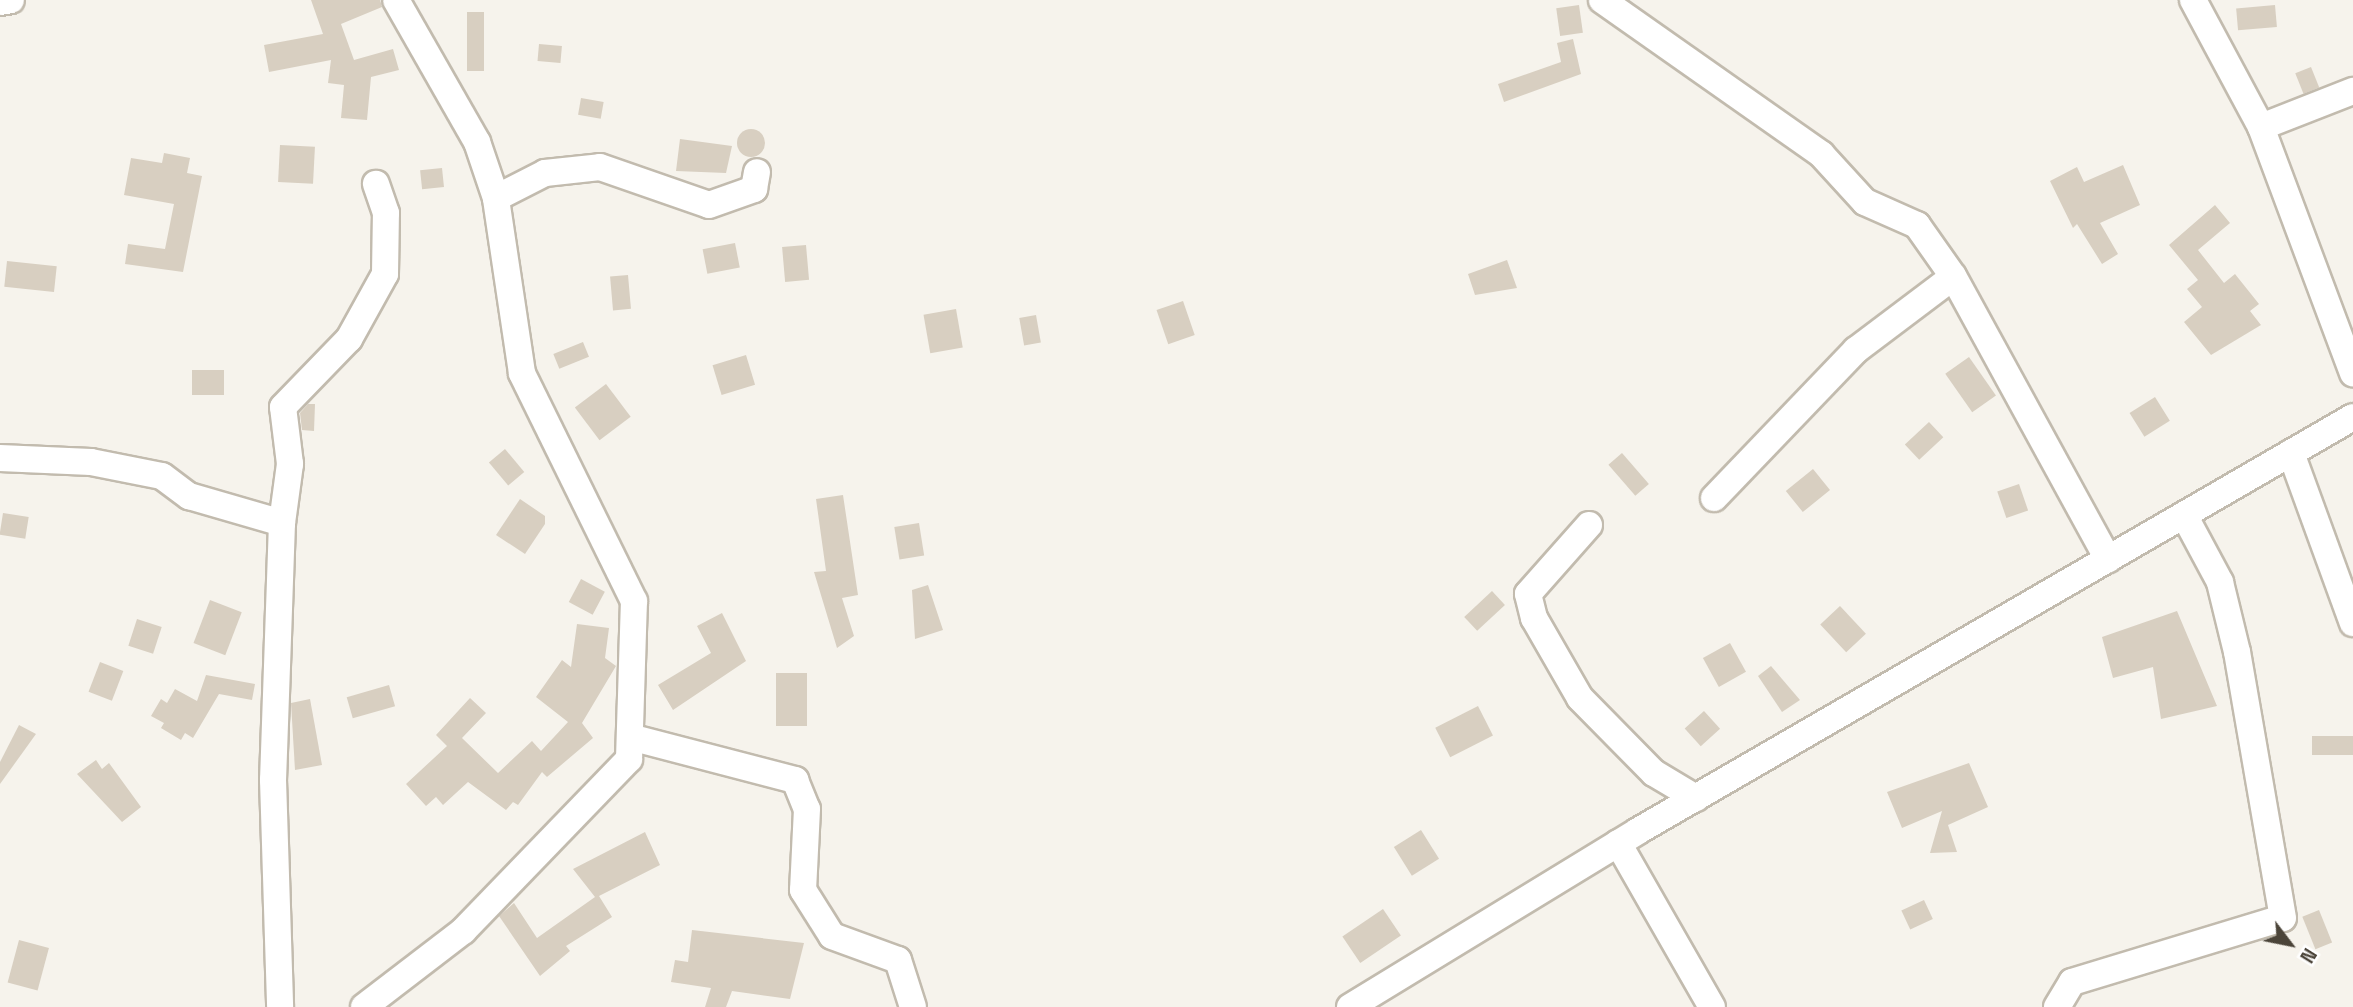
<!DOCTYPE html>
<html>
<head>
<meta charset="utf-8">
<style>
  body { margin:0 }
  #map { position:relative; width:2353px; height:1007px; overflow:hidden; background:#f6f3ec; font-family:"Space Grotesk",sans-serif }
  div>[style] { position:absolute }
  .building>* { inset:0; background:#d8cfc1; transform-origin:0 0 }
  .round { border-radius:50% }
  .roads { filter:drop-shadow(2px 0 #c2bbae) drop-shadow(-2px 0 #c2bbae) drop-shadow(0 2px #c2bbae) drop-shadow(0 -2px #c2bbae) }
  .street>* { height:26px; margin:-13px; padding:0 13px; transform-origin:13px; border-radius:13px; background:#fff }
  span { translate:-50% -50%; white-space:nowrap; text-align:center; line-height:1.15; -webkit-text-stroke:7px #fff; paint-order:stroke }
  .north { position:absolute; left:2255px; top:909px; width:70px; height:70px; -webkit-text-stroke:5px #fff; paint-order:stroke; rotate:122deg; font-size:19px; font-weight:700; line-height:28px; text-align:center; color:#4b4439 }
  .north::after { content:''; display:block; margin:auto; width:24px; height:32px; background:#4b4439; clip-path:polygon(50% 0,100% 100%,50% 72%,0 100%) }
</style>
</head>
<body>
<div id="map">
  <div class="building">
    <div style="clip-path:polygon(311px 0,380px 0,382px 7px,341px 24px,354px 60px,393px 49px,399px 70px,371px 77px,367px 120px,341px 118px,344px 85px,328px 83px,331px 60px,269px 72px,264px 45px,323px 34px)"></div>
    <div style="left:1579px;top:5px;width:28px;height:23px;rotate:82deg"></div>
    <div style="left:2275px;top:5px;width:22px;height:39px;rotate:85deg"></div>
    <div style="left:467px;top:12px;width:17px;height:59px"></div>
    <div style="clip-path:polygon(1573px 39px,1581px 74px,1504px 102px,1498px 84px,1561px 62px,1557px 43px)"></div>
    <div style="left:539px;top:44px;width:23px;height:17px;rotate:5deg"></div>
    <div style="left:2311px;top:67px;width:22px;height:17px;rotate:68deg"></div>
    <div style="left:581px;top:98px;width:23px;height:17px;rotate:10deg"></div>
    <div class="round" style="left:737px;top:129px;width:28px;height:28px"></div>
    <div style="clip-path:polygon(680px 139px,732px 146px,726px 173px,676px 171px)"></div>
    <div style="left:280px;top:145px;width:35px;height:37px;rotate:3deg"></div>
    <div style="clip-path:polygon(164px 153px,190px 158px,187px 173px,202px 176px,183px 272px,125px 264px,128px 244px,165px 249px,174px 204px,124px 195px,131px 158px,162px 163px)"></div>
    <div style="clip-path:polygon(2123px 165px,2140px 205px,2100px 223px,2118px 254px,2102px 264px,2077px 224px,2073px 228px,2050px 181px,2077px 167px,2084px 182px)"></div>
    <div style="left:442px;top:168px;width:19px;height:22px;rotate:84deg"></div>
    <div style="clip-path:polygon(2215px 205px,2230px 223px,2198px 250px,2224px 283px,2235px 274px,2259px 304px,2250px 311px,2261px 325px,2211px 355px,2184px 322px,2202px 307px,2187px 289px,2198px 280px,2169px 245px)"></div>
    <div style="left:735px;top:243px;width:25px;height:33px;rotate:79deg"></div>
    <div style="left:806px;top:245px;width:35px;height:24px;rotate:85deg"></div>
    <div style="clip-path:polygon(1507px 260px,1517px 288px,1475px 295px,1468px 274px)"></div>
    <div style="left:7px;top:261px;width:50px;height:26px;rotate:6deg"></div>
    <div style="left:628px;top:275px;width:34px;height:18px;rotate:85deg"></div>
    <div style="left:1183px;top:301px;width:36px;height:28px;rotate:71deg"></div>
    <div style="left:956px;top:309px;width:39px;height:33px;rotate:80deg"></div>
    <div style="left:1036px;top:315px;width:28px;height:17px;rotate:80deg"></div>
    <div style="left:583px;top:342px;width:16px;height:32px;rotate:68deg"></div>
    <div style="left:746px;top:355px;width:31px;height:35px;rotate:73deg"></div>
    <div style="left:1969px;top:357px;width:47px;height:29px;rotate:55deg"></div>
    <div style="left:192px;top:370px;width:32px;height:25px"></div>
    <div style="left:606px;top:384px;width:41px;height:39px;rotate:53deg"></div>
    <div style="left:2155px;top:397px;width:28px;height:30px;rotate:58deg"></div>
    <div style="clip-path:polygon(308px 404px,315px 404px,314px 431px,302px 430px,300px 413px)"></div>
    <div style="left:1929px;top:422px;width:21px;height:33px;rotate:47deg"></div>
    <div style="left:505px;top:449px;width:30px;height:21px;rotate:50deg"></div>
    <div style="left:1622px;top:453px;width:41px;height:18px;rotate:49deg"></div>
    <div style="left:1813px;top:469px;width:27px;height:35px;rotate:51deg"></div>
    <div style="left:2019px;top:484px;width:28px;height:23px;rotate:71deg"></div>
    <div style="clip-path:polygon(843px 495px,858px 595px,842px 598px,854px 636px,837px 648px,814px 572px,826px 571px,816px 499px)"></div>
    <div style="clip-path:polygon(520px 499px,545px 516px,545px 524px,525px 554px,496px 535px)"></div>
    <div style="left:3px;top:513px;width:26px;height:22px;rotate:9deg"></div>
    <div style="left:919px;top:523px;width:33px;height:25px;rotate:81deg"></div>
    <div style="left:581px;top:579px;width:27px;height:26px;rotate:28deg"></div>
    <div style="clip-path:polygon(928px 585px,943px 630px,915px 639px,912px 590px)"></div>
    <div style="left:1492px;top:591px;width:19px;height:38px;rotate:47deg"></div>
    <div style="left:210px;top:600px;width:34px;height:46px;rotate:21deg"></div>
    <div style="left:1840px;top:606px;width:38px;height:27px;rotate:47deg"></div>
    <div style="clip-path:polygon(2177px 611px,2217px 706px,2161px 719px,2153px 667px,2113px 678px,2102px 637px)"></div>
    <div style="clip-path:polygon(722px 613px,746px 661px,673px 710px,658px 685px,711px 653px,697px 626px)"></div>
    <div style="left:137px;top:619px;width:26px;height:28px;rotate:18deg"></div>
    <div style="clip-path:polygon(577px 624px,609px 628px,605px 658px,616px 666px,582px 723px,593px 738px,547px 777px,542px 772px,518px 805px,513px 802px,506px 810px,468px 782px,443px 805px,436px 797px,426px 806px,406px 784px,447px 746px,436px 735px,470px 698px,486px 713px,462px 738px,498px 773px,532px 741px,541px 751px,568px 722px,536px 697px,562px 660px,571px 667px)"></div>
    <div style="left:1730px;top:643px;width:33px;height:31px;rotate:61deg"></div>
    <div style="left:100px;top:662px;width:25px;height:32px;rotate:21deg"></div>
    <div style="clip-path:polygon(1771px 666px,1800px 700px,1782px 712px,1758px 676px)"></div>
    <div style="left:776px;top:673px;width:31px;height:53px"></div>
    <div style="clip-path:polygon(206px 675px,255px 684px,252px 700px,219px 694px,193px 738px,185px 733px,181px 740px,161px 728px,164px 723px,151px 716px,161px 699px,167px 703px,175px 689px,197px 701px)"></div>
    <div style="left:389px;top:685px;width:22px;height:44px;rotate:74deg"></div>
    <div style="clip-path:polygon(310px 699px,322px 765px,295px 770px,291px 703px)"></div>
    <div style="left:1478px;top:706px;width:33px;height:48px;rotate:63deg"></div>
    <div style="left:1704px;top:711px;width:24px;height:26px;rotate:48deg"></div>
    <div style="clip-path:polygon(19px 725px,36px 734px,0 784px,0 762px)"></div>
    <div style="left:2353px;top:736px;width:19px;height:41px;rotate:90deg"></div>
    <div style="clip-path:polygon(96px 760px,102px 769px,109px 763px,141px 807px,122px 822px,77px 774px)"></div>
    <div style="clip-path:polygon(1969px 763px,1988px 807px,1948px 825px,1957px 852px,1930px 853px,1942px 811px,1902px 828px,1887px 792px)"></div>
    <div style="left:1421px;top:830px;width:34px;height:32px;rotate:58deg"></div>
    <div style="clip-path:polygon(645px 832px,660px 865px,599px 896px,612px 917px,566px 946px,570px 951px,540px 976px,499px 916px,514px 903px,537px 938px,595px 897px,573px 869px)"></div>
    <div style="left:1924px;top:900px;width:21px;height:25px;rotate:65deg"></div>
    <div style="left:1383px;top:909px;width:32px;height:49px;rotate:56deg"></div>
    <div style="left:2319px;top:910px;width:35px;height:18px;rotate:68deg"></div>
    <div style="clip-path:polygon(692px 930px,804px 943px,790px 999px,732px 991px,726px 1007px,705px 1007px,711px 988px,671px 982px,675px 960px,688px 962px)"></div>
    <div style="left:19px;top:940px;width:31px;height:44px;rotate:15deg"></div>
  </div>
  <div class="roads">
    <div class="street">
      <div style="left:1602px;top:0;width:268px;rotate:35.1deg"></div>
      <div style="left:1821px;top:154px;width:65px;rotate:47.5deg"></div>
      <div style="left:1865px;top:202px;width:57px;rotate:23.9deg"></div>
      <div style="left:1917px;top:225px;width:62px;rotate:54.8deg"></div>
      <div style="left:1953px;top:276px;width:323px;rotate:61.3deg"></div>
      <div style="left:2193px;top:0;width:144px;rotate:61.8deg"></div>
      <div style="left:2261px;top:127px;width:263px;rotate:69.5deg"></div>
      <div style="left:0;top:2px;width:11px;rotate:-10deg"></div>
      <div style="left:2261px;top:127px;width:99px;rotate:-21.4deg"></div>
      <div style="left:496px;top:198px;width:55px;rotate:-27deg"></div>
      <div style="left:545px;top:173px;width:55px;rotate:-6.2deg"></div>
      <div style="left:600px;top:167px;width:115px;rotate:19.2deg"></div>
      <div style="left:709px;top:205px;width:48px;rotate:-19.6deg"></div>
      <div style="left:754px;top:189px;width:17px;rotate:-80deg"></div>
      <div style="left:2291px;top:453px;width:181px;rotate:70deg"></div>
      <div style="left:0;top:458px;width:91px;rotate:2.5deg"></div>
      <div style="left:91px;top:462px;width:72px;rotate:11.2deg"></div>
      <div style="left:162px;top:476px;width:34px;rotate:37deg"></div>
      <div style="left:189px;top:496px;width:97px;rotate:16.2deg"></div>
      <div style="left:282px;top:523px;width:257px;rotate:92deg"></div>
      <div style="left:273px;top:780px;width:227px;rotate:88.2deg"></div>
      <div style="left:1714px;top:498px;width:205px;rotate:-46.2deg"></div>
      <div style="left:1856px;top:350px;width:121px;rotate:-37deg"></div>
      <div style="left:282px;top:523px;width:60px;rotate:-82.3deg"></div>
      <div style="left:290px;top:464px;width:57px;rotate:-97deg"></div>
      <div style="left:283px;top:407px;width:95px;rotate:-45.9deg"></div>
      <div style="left:349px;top:339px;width:74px;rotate:-61deg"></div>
      <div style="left:385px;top:274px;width:61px;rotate:-89.1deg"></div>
      <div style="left:386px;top:213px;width:31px;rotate:-109deg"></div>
      <div style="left:1589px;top:525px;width:92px;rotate:131.5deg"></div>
      <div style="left:1528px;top:594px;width:25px;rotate:76deg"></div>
      <div style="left:1534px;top:618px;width:92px;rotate:60.1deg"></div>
      <div style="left:1580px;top:698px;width:105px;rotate:45.4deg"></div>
      <div style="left:1654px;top:773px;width:49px;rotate:30.8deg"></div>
      <div style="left:630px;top:737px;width:171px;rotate:14.6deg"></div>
      <div style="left:795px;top:780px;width:31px;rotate:68deg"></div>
      <div style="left:807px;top:809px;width:81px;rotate:92.8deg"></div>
      <div style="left:803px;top:890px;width:54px;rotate:57.8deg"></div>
      <div style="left:832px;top:936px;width:70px;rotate:20deg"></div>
      <div style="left:898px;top:960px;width:49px;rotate:72.3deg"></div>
      <div style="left:1618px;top:843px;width:189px;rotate:60.2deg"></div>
      <div style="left:364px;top:1007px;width:125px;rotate:-37.5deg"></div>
      <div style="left:463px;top:931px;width:239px;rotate:-46deg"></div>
      <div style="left:629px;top:759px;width:158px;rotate:-88.2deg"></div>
      <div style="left:634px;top:601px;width:254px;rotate:-116.2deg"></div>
      <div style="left:522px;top:373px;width:177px;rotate:-98.5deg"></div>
      <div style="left:496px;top:198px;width:59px;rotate:-108.7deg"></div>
      <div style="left:477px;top:142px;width:163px;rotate:-119.7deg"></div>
      <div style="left:1350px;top:1007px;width:338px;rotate:-31.4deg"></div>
      <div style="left:1638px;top:831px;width:826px;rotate:-30.07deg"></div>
      <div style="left:2057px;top:1007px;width:29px;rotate:-59deg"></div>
      <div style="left:2072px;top:982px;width:220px;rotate:-16.9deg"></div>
      <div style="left:2283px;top:918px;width:270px;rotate:-99.8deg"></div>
      <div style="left:2237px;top:652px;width:72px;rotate:-103.7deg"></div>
      <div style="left:2220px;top:582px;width:76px;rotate:-118.2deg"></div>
    </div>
  </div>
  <div class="north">N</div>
</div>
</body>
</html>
